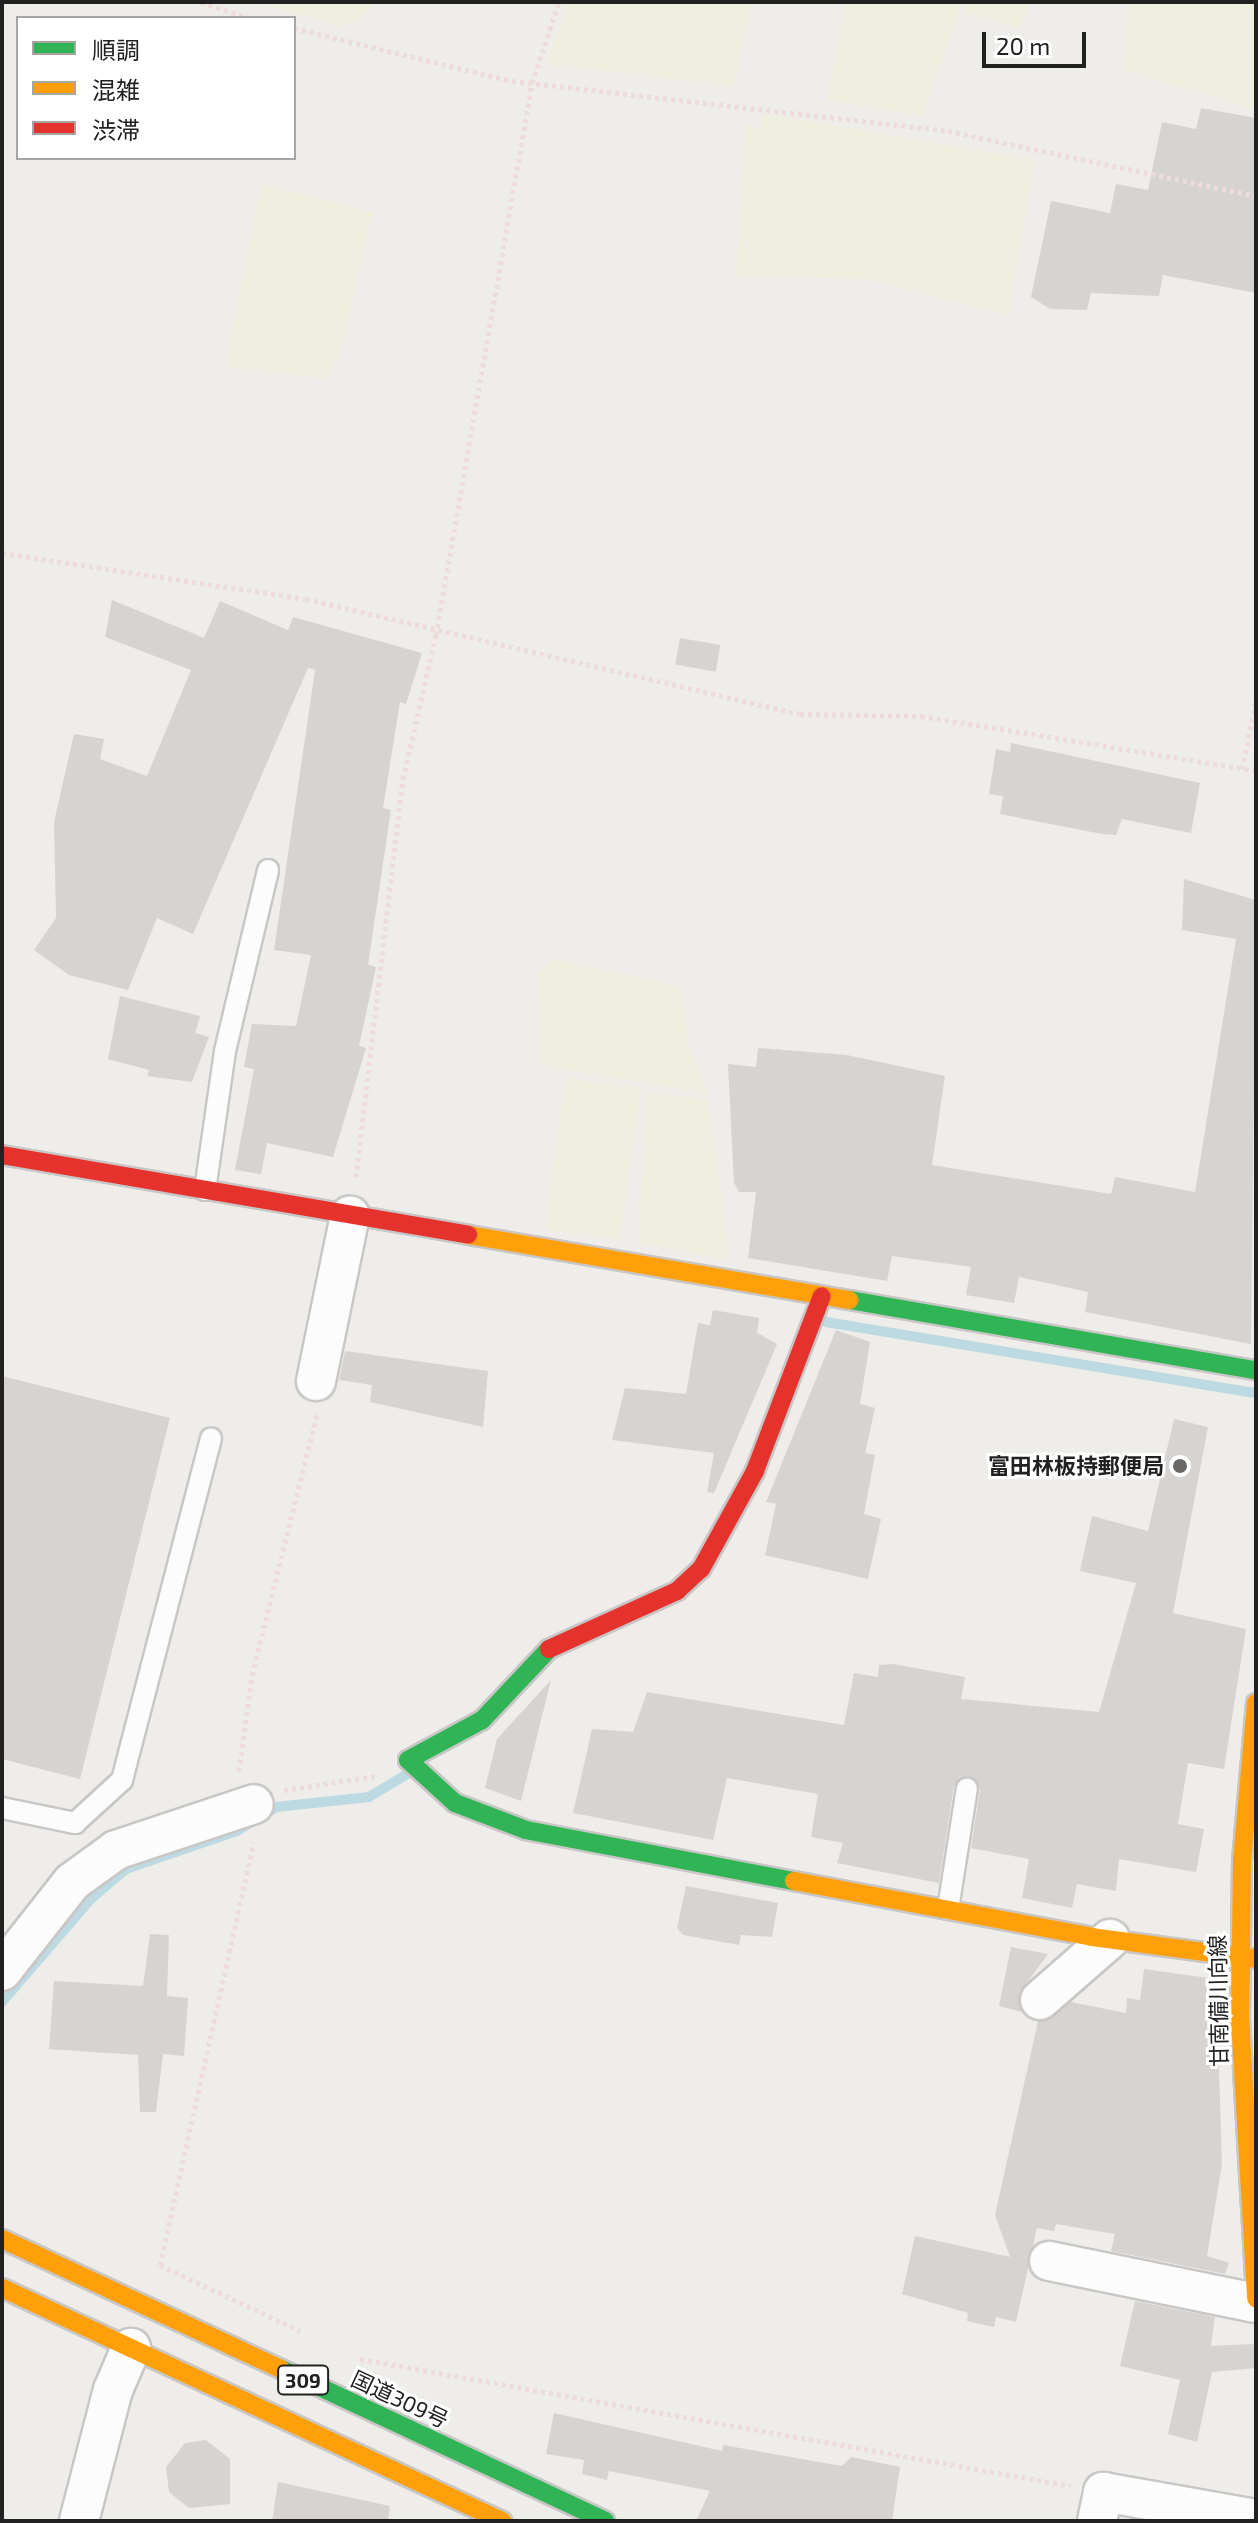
<!DOCTYPE html>
<html>
<head>
<meta charset="utf-8">
<style>
  body { margin:0 }
  #map { position:relative; width:1258px; height:2523px; overflow:hidden; background:#efedea; font-family:"Exo 2","Noto Sans JP",sans-serif }
  div>[style] { position:absolute }
  .farmland>* { inset:0; background:#eeefde; transform-origin:0 0 }
  .stream>* { height:10px; margin:-5px; padding:0 5px; transform-origin:5px; border-radius:5px; background:#bddae2 }
  .building>* { inset:0; background:#d6d3d1; transform-origin:0 0 }
  .path>* { height:5px; margin-top:-2.5px; transform-origin:0; background:repeating-linear-gradient(90deg,#ecdcda 0 4px,transparent 0 8px) }
  .roads { filter:drop-shadow(2px 0 #c8c7c6) drop-shadow(-2px 0 #c8c7c6) drop-shadow(0 2px #c8c7c6) drop-shadow(0 -2px #c8c7c6) }
  .lane>* { height:20px; margin:-10px; padding:0 10px; transform-origin:10px; border-radius:10px; background:#fdfcfc }
  .street>* { height:38px; margin:-19px; padding:0 19px; transform-origin:19px; border-radius:19px; background:#fdfcfc }
  .fast>* { height:18px; margin:-9px; padding:0 9px; transform-origin:9px; border-radius:9px; background:#30b455 }
  .slow>* { height:18px; margin:-9px; padding:0 9px; transform-origin:9px; border-radius:9px; background:#ff9f0a }
  .jam>* { height:18px; margin:-9px; padding:0 9px; transform-origin:9px; border-radius:9px; background:#e5322d }
  .dots>* { width:22px; height:22px; translate:-50% -50%; box-sizing:border-box; border:4px solid #fff; border-radius:50% }
  span { translate:-50% -50%; white-space:nowrap; text-align:center; line-height:1.15; -webkit-text-stroke:6px #fff; paint-order:stroke }
  .shield-label span { padding:2px 6px; background:#fff; border:2px solid; border-radius:6px; -webkit-text-stroke-width:0 }
  .shield-label { font-size:20px; color:#212121; font-weight:700 }
  .poi-label { font-size:22px; color:#212121; font-weight:700 }
  .right { translate:-100% -50%; text-align:right }
  .street-label { font-size:22px; color:#212121 }
  .frame { position:absolute; inset:0; border:4px solid #212121; pointer-events:none }
  .legend { position:absolute; left:16px; top:16px; width:280px; height:144px; box-sizing:border-box; background:#fff; border:2px solid #a6a6a6; margin:0; padding:10px 14px; list-style:none; font-size:24px; color:#212121 }
  .legend li { display:flex; align-items:center; gap:16px; height:40px }
  .legend b { width:40px; border:2px solid #a6a6a6 }
  .scale { position:absolute; left:982px; top:32px; width:104px; height:36px; box-sizing:border-box; border:4px solid #212121; border-top:0; padding-left:10px; font-size:24px; line-height:28px; white-space:nowrap; color:#212121; -webkit-text-stroke:6px #fff; paint-order:stroke }
</style>
</head>
<body>
<div id="map">
  <div class="farmland">
    <div style="clip-path:polygon(252px 2px,377px 2px,357px 23px,342px 26px)"></div>
    <div style="clip-path:polygon(569px 2px,752px 2px,733px 86px,546px 64px)"></div>
    <div style="clip-path:polygon(846px 2px,962px 2px,923px 116px,827px 100px)"></div>
    <div style="clip-path:polygon(969px 2px,1030px 2px,1019px 28px,965px 13px)"></div>
    <div style="clip-path:polygon(1129px 2px,1256px 2px,1256px 109px,1123px 70px)"></div>
    <div style="clip-path:polygon(762px 113px,1035px 160px,1008px 315px,868px 279px,736px 276px,746px 126px,761px 128px)"></div>
    <div style="clip-path:polygon(262px 184px,372px 212px,342px 348px,326px 378px,225px 367px)"></div>
    <div style="clip-path:polygon(552px 959px,680px 986px,689px 1046px,707px 1093px,539px 1065px,538px 974px)"></div>
    <div style="left:566px;top:1078px;width:76px;height:153px;rotate:8deg"></div>
    <div style="clip-path:polygon(646px 1092px,708px 1099px,730px 1260px,639px 1243px)"></div>
  </div>
  <div class="stream">
    <div style="left:826px;top:1322px;width:436px;rotate:9.4deg"></div>
    <div style="left:2px;top:2002px;width:136px;rotate:-49.2deg"></div>
    <div style="left:91px;top:1899px;width:46px;rotate:-40.6deg"></div>
    <div style="left:126px;top:1869px;width:117px;rotate:-18.9deg"></div>
    <div style="left:237px;top:1831px;width:46px;rotate:-31.6deg"></div>
    <div style="left:276px;top:1807px;width:94px;rotate:-6.1deg"></div>
    <div style="left:369px;top:1797px;width:47px;rotate:-31deg"></div>
  </div>
  <div class="building">
    <div style="clip-path:polygon(1201px 108px,1256px 118px,1256px 293px,1163px 275px,1159px 296px,1091px 293px,1087px 310px,1050px 309px,1031px 297px,1051px 201px,1110px 213px,1116px 184px,1148px 190px,1162px 122px,1196px 129px)"></div>
    <div style="clip-path:polygon(112px 600px,204px 638px,220px 601px,288px 630px,293px 617px,422px 653px,406px 704px,400px 702px,383px 808px,391px 810px,368px 965px,376px 967px,359px 1046px,366px 1048px,333px 1157px,267px 1143px,261px 1174px,235px 1170px,254px 1069px,244px 1067px,252px 1024px,296px 1026px,311px 955px,274px 950px,315px 670px,308px 668px,193px 934px,157px 918px,128px 990px,69px 975px,34px 950px,56px 918px,54px 822px,74px 734px,104px 739px,100px 759px,147px 776px,191px 670px,105px 637px)"></div>
    <div style="left:680px;top:638px;width:41px;height:27px;rotate:10deg"></div>
    <div style="clip-path:polygon(1011px 743px,1200px 783px,1191px 833px,1122px 819px,1116px 835px,1102px 834px,1000px 814px,1003px 796px,989px 794px,996px 749px,1010px 752px)"></div>
    <div style="clip-path:polygon(1184px 879px,1256px 900px,1251px 1344px,1085px 1312px,1088px 1292px,1019px 1277px,1014px 1303px,966px 1295px,971px 1267px,892px 1256px,887px 1281px,748px 1258px,756px 1192px,739px 1192px,734px 1183px,728px 1064px,756px 1067px,758px 1048px,847px 1055px,945px 1076px,932px 1165px,1111px 1194px,1115px 1177px,1195px 1192px,1236px 939px,1182px 930px)"></div>
    <div style="clip-path:polygon(120px 996px,200px 1016px,195px 1033px,209px 1037px,192px 1082px,147px 1076px,149px 1070px,108px 1059px)"></div>
    <div style="clip-path:polygon(713px 1310px,759px 1318px,757px 1333px,777px 1344px,714px 1493px,707px 1492px,714px 1453px,612px 1440px,625px 1388px,686px 1394px,698px 1323px,710px 1325px)"></div>
    <div style="clip-path:polygon(836px 1330px,870px 1342px,860px 1404px,875px 1408px,865px 1453px,875px 1455px,864px 1514px,881px 1519px,868px 1579px,765px 1555px,776px 1504px,766px 1502px)"></div>
    <div style="clip-path:polygon(345px 1351px,488px 1371px,483px 1427px,370px 1402px,372px 1385px,339px 1380px)"></div>
    <div style="clip-path:polygon(2px 1376px,170px 1418px,80px 1779px,2px 1759px)"></div>
    <div style="clip-path:polygon(1174px 1419px,1208px 1427px,1173px 1613px,1246px 1629px,1224px 1769px,1188px 1763px,1178px 1824px,1204px 1829px,1196px 1872px,1119px 1859px,1116px 1891px,1077px 1884px,1072px 1908px,1022px 1898px,1029px 1859px,971px 1848px,980px 1789px,968px 1775px,954px 1786px,939px 1883px,837px 1863px,843px 1843px,811px 1837px,818px 1794px,727px 1778px,713px 1840px,573px 1813px,592px 1729px,633px 1732px,647px 1692px,844px 1725px,854px 1673px,878px 1677px,879px 1665px,893px 1664px,965px 1677px,961px 1699px,1099px 1712px,1136px 1583px,1080px 1571px,1092px 1516px,1148px 1531px)"></div>
    <div style="clip-path:polygon(551px 1680px,521px 1801px,485px 1788px,497px 1739px)"></div>
    <div style="clip-path:polygon(686px 1886px,778px 1903px,772px 1937px,741px 1935px,739px 1945px,683px 1935px,677px 1928px)"></div>
    <div style="clip-path:polygon(150px 1934px,169px 1935px,167px 1996px,188px 1998px,184px 2056px,163px 2054px,156px 2112px,140px 2112px,138px 2055px,49px 2049px,54px 1981px,143px 1986px)"></div>
    <div style="clip-path:polygon(1011px 1947px,1048px 1954px,1020px 1992px,1022px 2012px,999px 2006px)"></div>
    <div style="clip-path:polygon(1144px 1969px,1216px 1979px,1222px 2164px,1207px 2256px,1229px 2263px,1225px 2274px,1111px 2251px,1115px 2234px,1056px 2224px,1054px 2231px,1037px 2228px,1016px 2322px,996px 2317px,994px 2327px,967px 2321px,968px 2313px,902px 2294px,915px 2236px,1010px 2257px,995px 2215px,1038px 2021px,1071px 2002px,1126px 2013px,1127px 1998px,1140px 2000px)"></div>
    <div style="clip-path:polygon(1135px 2301px,1215px 2317px,1211px 2346px,1256px 2344px,1256px 2368px,1212px 2372px,1197px 2442px,1168px 2434px,1180px 2380px,1120px 2366px)"></div>
    <div style="clip-path:polygon(554px 2413px,722px 2451px,723px 2445px,842px 2466px,851px 2457px,900px 2467px,892px 2521px,696px 2521px,710px 2491px,609px 2471px,607px 2480px,582px 2474px,584px 2460px,546px 2454px)"></div>
    <div style="clip-path:polygon(206px 2440px,230px 2459px,230px 2504px,189px 2508px,169px 2492px,166px 2467px,185px 2443px)"></div>
    <div style="clip-path:polygon(278px 2482px,390px 2506px,388px 2521px,272px 2521px)"></div>
  </div>
  <div class="path">
    <div style="left:201px;top:2px;width:51px;rotate:18.4deg"></div>
    <div style="left:294px;top:28px;width:224px;rotate:13.7deg"></div>
    <div style="left:512px;top:81px;width:439px;rotate:6.5deg"></div>
    <div style="left:948px;top:131px;width:315px;rotate:11.9deg"></div>
    <div style="left:2px;top:553px;width:307px;rotate:8.6deg"></div>
    <div style="left:306px;top:599px;width:507px;rotate:13.1deg"></div>
    <div style="left:800px;top:714px;width:121px;rotate:0.9deg"></div>
    <div style="left:921px;top:716px;width:339px;rotate:9.3deg"></div>
    <div style="left:1242px;top:769px;width:69px;rotate:-78.4deg"></div>
    <div style="left:356px;top:1177px;width:401px;rotate:-83.3deg"></div>
    <div style="left:403px;top:779px;width:148px;rotate:-77.1deg"></div>
    <div style="left:436px;top:635px;width:560px;rotate:-80.13deg"></div>
    <div style="left:532px;top:83px;width:85px;rotate:-71.6deg"></div>
    <div style="left:239px;top:1771px;width:97px;rotate:-82.3deg"></div>
    <div style="left:252px;top:1675px;width:269px;rotate:-76deg"></div>
    <div style="left:284px;top:1790px;width:93px;rotate:-8.7deg"></div>
    <div style="left:160px;top:2265px;width:155px;rotate:25.2deg"></div>
    <div style="left:160px;top:2265px;width:433px;rotate:-77.5deg"></div>
    <div style="left:360px;top:2359px;width:722px;rotate:10.13deg"></div>
  </div>
  <div class="roads">
    <div class="lane">
      <div style="left:205px;top:1190px;width:140px;rotate:-81.8deg"></div>
      <div style="left:225px;top:1051px;width:186px;rotate:-76.6deg"></div>
      <div style="left:2px;top:1808px;width:75px;rotate:11.6deg"></div>
      <div style="left:75px;top:1823px;width:64px;rotate:-42.5deg"></div>
      <div style="left:122px;top:1780px;width:353px;rotate:-75.4deg"></div>
      <div style="left:948px;top:1909px;width:122px;rotate:-81.1deg"></div>
    </div>
    <div class="street">
      <div style="left:316px;top:1381px;width:169px;rotate:-78.4deg"></div>
      <div style="left:2px;top:1971px;width:113px;rotate:-51.8deg"></div>
      <div style="left:72px;top:1882px;width:54px;rotate:-36deg"></div>
      <div style="left:116px;top:1850px;width:145px;rotate:-18.4deg"></div>
      <div style="left:1040px;top:2000px;width:93px;rotate:-41.1deg"></div>
      <div style="left:1049px;top:2261px;width:211px;rotate:11.5deg"></div>
      <div style="left:79px;top:2521px;width:135px;rotate:-75.5deg"></div>
      <div style="left:113px;top:2390px;width:46px;rotate:-66.8deg"></div>
      <div style="left:1097px;top:2521px;width:30px;rotate:-78deg"></div>
      <div style="left:1103px;top:2492px;width:155px;rotate:10deg"></div>
    </div>
    <div class="fast">
      <div style="left:849px;top:1300px;width:413px;rotate:9.8deg"></div>
      <div style="left:549px;top:1649px;width:98px;rotate:133.3deg"></div>
      <div style="left:482px;top:1720px;width:84px;rotate:151.6deg"></div>
      <div style="left:408px;top:1760px;width:64px;rotate:42.5deg"></div>
      <div style="left:455px;top:1803px;width:76px;rotate:20.8deg"></div>
      <div style="left:526px;top:1830px;width:273px;rotate:10.8deg"></div>
      <div style="left:281px;top:2369px;width:358px;rotate:25.1deg"></div>
    </div>
    <div class="slow">
      <div style="left:468px;top:1235px;width:387px;rotate:9.7deg"></div>
      <div style="left:1256px;top:1703px;width:158px;rotate:95.1deg"></div>
      <div style="left:1242px;top:1860px;width:158px;rotate:90.7deg"></div>
      <div style="left:1240px;top:2018px;width:281px;rotate:86.7deg"></div>
      <div style="left:794px;top:1881px;width:303px;rotate:10.6deg"></div>
      <div style="left:1092px;top:1937px;width:165px;rotate:7.6deg"></div>
      <div style="left:2px;top:2239px;width:308px;rotate:25deg"></div>
      <div style="left:2px;top:2288px;width:552px;rotate:24.99deg"></div>
    </div>
    <div class="jam">
      <div style="left:2px;top:1155px;width:473px;rotate:9.7deg"></div>
      <div style="left:549px;top:1649px;width:141px;rotate:-24.4deg"></div>
      <div style="left:677px;top:1591px;width:33px;rotate:-43deg"></div>
      <div style="left:701px;top:1569px;width:112px;rotate:-61.1deg"></div>
      <div style="left:755px;top:1471px;width:187px;rotate:-69.1deg"></div>
    </div>
  </div>
  <div class="dots">
    <div style="left:1180px;top:1466px;background:#696867"></div>
  </div>
  <div class="shield-label">
    <span style="left:303px;top:2380px">309</span>
  </div>
  <div class="poi-label">
    <span class="right" style="left:1164px;top:1466px">富田林板持郵便局</span>
  </div>
  <div class="street-label">
    <span style="left:1218px;top:2001px;rotate:-91deg">甘南備川向線</span>
    <span style="left:400px;top:2399px;rotate:25deg">国道309号</span>
  </div>
  <div class="frame"></div>
  <ul class="legend">
  <li><b style="height:10px;background:#30b455"></b>順調</li>
  <li><b style="height:10px;background:#ff9f0a"></b>混雑</li>
  <li><b style="height:10px;background:#e5322d"></b>渋滞</li>
  </ul>
  <div class="scale">20 m</div>
</div>
</body>
</html>
